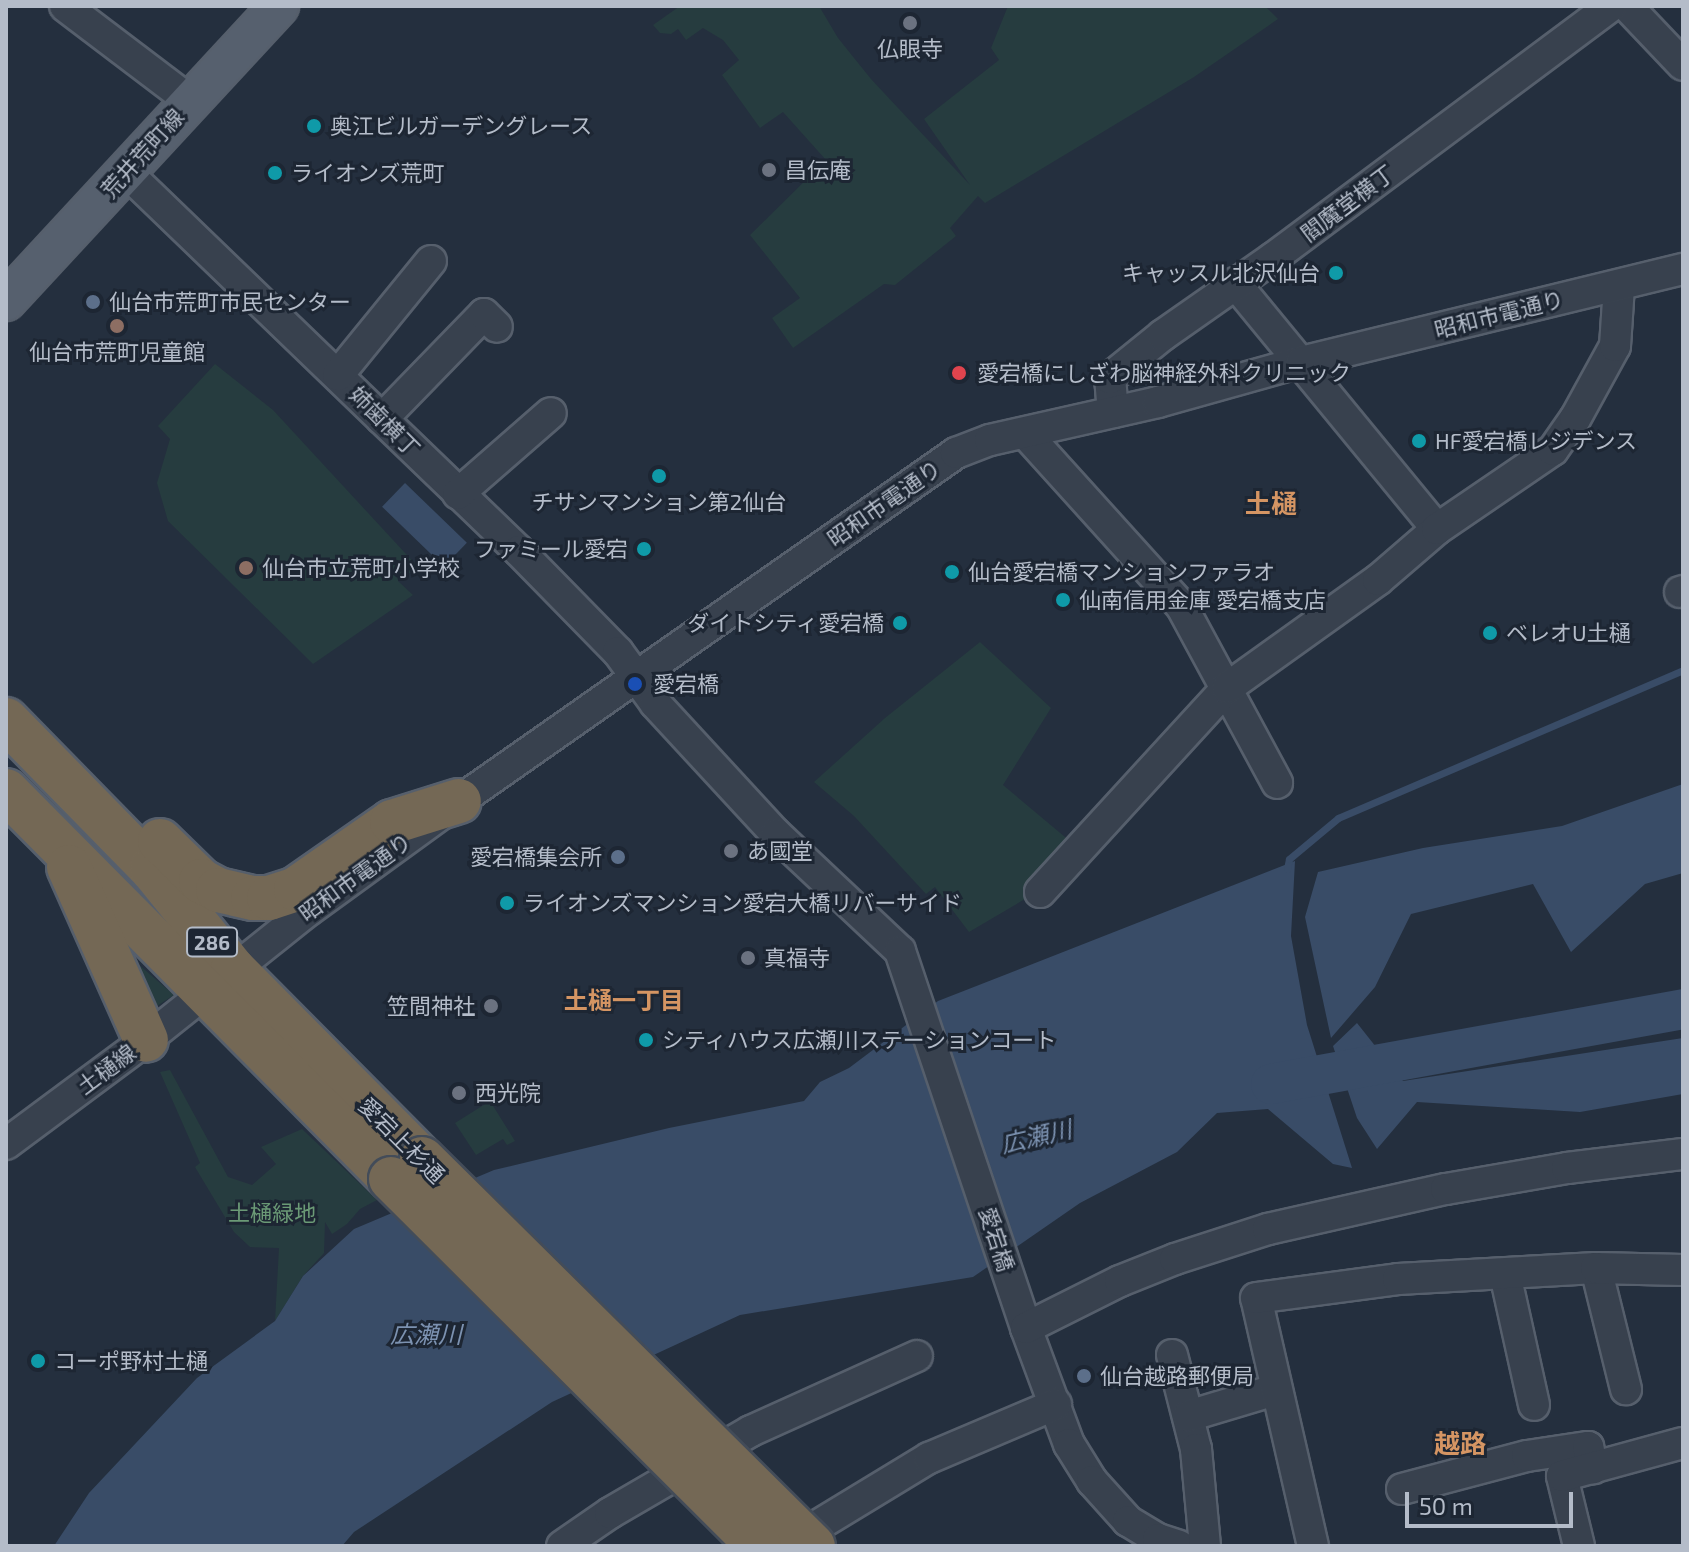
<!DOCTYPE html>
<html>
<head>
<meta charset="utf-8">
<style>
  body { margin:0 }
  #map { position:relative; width:1689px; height:1552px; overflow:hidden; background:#242f3e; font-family:"Exo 2","Noto Sans JP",sans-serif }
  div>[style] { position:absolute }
  .green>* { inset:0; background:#263c3f }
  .water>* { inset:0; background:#394c67; transform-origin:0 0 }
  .stream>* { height:7px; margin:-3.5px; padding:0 3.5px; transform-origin:3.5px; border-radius:3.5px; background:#394c67 }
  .river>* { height:40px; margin:-20px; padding:0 20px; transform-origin:20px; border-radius:20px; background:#394c67 }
  .roads { filter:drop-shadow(2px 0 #565f6c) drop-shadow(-2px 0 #565f6c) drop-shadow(0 2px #565f6c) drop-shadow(0 -2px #565f6c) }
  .minor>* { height:30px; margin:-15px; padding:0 15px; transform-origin:15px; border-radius:15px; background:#38414e }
  .major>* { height:38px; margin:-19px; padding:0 19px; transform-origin:19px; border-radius:19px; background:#56606e }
  .highway>* { height:44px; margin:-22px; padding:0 22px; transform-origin:22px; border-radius:22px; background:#746855 }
  .bridges { filter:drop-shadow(2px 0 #434c59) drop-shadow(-2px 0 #434c59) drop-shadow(0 2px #434c59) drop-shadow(0 -2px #434c59) }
  .highway-bridge>* { height:44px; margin:-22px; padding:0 22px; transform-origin:22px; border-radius:22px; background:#746855 }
  .dots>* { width:22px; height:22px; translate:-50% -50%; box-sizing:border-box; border:4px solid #1d2633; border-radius:50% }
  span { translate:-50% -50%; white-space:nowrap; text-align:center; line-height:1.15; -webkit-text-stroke:6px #1d2633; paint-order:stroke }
  .shield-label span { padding:2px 6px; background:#1d2633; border:2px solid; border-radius:6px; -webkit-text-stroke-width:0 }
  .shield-label { font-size:20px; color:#b4bcc9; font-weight:700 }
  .poi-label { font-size:22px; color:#b4bcc9 }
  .left { translate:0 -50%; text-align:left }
  .right { translate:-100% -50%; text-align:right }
  .street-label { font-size:22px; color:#b4bcc9 }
  .park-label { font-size:22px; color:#6b9a76 }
  .neighbourhood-label { font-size:24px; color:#d59563; font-weight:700 }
  .water-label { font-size:24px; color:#7c92b1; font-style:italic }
  .quarter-label { font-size:26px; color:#d59563; font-weight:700 }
  .frame { position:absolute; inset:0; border:8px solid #b4bcc9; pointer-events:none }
  .scale { position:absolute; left:1405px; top:1492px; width:168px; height:36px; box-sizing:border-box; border:4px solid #b4bcc9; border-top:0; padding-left:10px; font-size:24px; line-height:28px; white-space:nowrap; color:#b4bcc9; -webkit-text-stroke:6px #1d2633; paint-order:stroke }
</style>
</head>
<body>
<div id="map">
  <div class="green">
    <div style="clip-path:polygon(680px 6px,819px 6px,838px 38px,871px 79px,970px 185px,924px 119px,999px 60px,991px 48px,1008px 6px,1265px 6px,1278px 19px,1194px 77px,985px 203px,978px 196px,950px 228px,956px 236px,895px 285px,884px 284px,793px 348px,772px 318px,800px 298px,750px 235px,826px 160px,783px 112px,760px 128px,722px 75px,739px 60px,723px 40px,703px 28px,686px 40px,678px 29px,671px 34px,660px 33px,653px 25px)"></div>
    <div style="clip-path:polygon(215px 364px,273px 410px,418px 567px,398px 581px,413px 595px,313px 664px,168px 521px,157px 483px,170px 439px,158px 426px)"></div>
    <div style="clip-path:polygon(980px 642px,1051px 708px,1003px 785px,1071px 842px,1025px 899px,969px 932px,935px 887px,926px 894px,854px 816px,814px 782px,885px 718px)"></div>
    <div style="clip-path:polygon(116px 945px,174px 995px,157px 1006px)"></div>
    <div style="clip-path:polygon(170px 1070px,228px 1177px,252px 1185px,276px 1164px,261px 1147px,302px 1129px,377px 1200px,360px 1209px,347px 1224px,332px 1234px,325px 1222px,324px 1253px,303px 1276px,275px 1321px,279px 1248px,250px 1247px,234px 1232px,195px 1167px,200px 1163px,160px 1072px)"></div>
    <div style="clip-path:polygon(490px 1101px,515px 1141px,507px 1145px,503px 1139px,476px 1155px,455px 1123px)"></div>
  </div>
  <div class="water">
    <div style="left:405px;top:483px;width:86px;height:33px;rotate:44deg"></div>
    <div style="clip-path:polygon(1683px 784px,1683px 873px,1645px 884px,1571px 952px,1533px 884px,1411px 914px,1375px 987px,1331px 1038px,1305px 917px,1318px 872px,1423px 848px,1562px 826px)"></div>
    <div style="clip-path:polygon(1295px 861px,1291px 936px,1307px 1025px,1352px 1168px,1333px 1164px,1268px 1109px,1217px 1113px,1177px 1152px,1080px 1203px,973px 1277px,740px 1315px,552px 1402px,354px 1532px,342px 1546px,54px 1546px,89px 1493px,197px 1378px,275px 1321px,303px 1276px,354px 1229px,494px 1170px,669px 1128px,804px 1101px,820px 1082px,849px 1068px,938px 1001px)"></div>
    <div style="clip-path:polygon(1357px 1023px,1403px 1081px,1683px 1038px,1683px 1094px,1580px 1112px,1417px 1102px,1377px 1149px,1357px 1118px,1333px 1046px)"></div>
  </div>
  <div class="stream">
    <div style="left:1287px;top:869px;width:10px;rotate:-79deg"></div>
    <div style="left:1289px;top:859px;width:64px;rotate:-39.9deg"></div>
    <div style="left:1338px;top:818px;width:375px;rotate:-23.2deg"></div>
  </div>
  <div class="river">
    <div style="left:1271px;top:1084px;width:419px;rotate:-10.3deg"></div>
  </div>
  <div class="roads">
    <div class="minor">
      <div style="left:65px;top:6px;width:157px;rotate:37.2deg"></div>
      <div style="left:1627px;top:6px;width:81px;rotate:46.5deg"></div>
      <div style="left:125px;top:171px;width:547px;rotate:43.96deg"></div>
      <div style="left:519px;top:551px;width:141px;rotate:45.6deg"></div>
      <div style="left:618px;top:652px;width:63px;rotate:54deg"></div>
      <div style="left:655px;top:703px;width:178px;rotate:47.3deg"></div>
      <div style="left:776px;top:834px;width:170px;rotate:43.3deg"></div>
      <div style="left:900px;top:951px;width:397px;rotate:71.5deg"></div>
      <div style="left:1026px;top:1328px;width:124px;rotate:69.7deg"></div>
      <div style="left:1069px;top:1444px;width:44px;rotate:58.1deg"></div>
      <div style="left:1092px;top:1481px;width:54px;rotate:48deg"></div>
      <div style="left:1128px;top:1521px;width:35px;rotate:31deg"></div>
      <div style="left:1158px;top:1539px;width:22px;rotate:18deg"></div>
      <div style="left:1235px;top:283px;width:318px;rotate:50.6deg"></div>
      <div style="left:338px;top:375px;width:147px;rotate:-50.8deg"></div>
      <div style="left:1113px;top:412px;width:34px;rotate:-95deg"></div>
      <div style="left:1110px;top:378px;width:68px;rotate:-39.1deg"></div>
      <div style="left:1163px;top:335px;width:134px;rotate:-35deg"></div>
      <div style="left:1273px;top:258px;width:422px;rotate:-36.7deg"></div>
      <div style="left:382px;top:419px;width:146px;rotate:-45.8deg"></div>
      <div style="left:484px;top:314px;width:18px;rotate:45deg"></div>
      <div style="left:1025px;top:433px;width:234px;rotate:47.9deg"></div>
      <div style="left:1182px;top:607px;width:200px;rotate:61.6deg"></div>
      <div style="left:458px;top:494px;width:123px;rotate:-41.1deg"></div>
      <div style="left:1680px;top:592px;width:3px;rotate:-18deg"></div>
      <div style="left:1040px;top:892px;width:277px;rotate:-47.5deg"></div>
      <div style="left:1227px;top:688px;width:186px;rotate:-35.6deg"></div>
      <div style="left:1378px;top:580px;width:78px;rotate:-40.8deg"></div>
      <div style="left:1437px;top:529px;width:140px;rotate:-34.3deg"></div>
      <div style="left:1553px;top:450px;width:38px;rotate:-55deg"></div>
      <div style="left:1575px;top:419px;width:83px;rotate:-61.3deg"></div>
      <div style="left:1615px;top:346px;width:61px;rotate:-86.2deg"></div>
      <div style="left:6px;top:1144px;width:174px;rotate:-36.6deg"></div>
      <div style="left:146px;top:1040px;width:208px;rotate:-38.6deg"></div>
      <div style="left:309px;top:910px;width:185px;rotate:-36deg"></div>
      <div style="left:459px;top:801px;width:607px;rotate:-35deg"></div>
      <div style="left:956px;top:453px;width:36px;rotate:-21deg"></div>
      <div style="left:990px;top:440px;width:172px;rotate:-12.7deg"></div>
      <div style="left:1158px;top:402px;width:148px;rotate:-15.6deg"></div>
      <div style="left:1301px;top:362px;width:393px;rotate:-13.7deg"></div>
      <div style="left:1596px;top:1268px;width:125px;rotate:76.1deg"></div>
      <div style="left:1505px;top:1274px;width:134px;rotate:77.5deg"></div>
      <div style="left:1026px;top:1328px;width:105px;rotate:-26.6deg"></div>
      <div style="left:1120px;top:1281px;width:59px;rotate:-21.8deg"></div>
      <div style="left:1175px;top:1259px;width:98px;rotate:-17.9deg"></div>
      <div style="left:1268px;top:1229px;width:182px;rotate:-12.7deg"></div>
      <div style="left:1446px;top:1189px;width:123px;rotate:-9.8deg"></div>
      <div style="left:1567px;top:1168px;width:117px;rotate:-6.9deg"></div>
      <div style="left:1172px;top:1355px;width:97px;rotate:75.7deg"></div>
      <div style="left:1196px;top:1449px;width:97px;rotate:84.7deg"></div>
      <div style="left:1188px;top:1416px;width:91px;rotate:-16.6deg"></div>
      <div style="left:1402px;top:1489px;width:129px;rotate:-14.8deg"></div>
      <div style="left:1527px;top:1456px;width:62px;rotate:-8.4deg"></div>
      <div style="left:1588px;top:1447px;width:22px;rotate:77deg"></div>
      <div style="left:789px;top:1543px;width:164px;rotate:-31.3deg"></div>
      <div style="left:929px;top:1458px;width:138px;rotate:-23deg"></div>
      <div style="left:562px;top:1546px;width:58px;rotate:-34.5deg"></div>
      <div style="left:610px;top:1513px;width:163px;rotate:-30.2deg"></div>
      <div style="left:751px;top:1431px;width:182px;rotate:-24.3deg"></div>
      <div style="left:1313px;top:1546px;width:254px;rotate:-102.9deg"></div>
      <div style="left:1256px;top:1298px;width:143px;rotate:-7.6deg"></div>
      <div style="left:1398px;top:1279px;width:198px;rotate:-3.2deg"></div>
      <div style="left:1596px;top:1268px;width:87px;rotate:1.3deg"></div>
      <div style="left:1579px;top:1546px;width:72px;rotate:-103.7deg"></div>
      <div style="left:1562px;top:1476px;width:125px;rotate:-15.3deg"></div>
    </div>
    <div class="major">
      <div style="left:6px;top:301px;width:402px;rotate:-47.2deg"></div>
    </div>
    <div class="highway">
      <div style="left:6px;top:720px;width:209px;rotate:45.6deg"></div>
      <div style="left:152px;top:869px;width:129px;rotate:51deg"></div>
      <div style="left:233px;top:969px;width:268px;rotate:45.2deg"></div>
      <div style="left:6px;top:791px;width:547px;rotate:45.22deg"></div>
      <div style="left:160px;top:841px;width:57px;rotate:44.3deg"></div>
      <div style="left:201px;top:881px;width:19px;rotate:28deg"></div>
      <div style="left:218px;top:890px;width:36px;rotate:13deg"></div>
      <div style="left:253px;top:898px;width:16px"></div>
      <div style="left:269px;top:898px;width:28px;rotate:-18deg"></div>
      <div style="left:296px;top:889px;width:117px;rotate:-34.9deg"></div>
      <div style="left:392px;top:822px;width:70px;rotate:-17.4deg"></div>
      <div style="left:69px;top:867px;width:189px;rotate:66deg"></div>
    </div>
  </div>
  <div class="bridges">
    <div class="highway-bridge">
      <div style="left:422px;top:1159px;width:550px;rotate:44.71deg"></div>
      <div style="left:391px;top:1179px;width:520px;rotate:44.92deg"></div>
    </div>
  </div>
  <div class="dots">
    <div style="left:910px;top:23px;background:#6b7280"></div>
    <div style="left:314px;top:126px;background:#0f9aa8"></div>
    <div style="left:769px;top:170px;background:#6b7280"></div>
    <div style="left:275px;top:173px;background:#0f9aa8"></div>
    <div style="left:1336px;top:273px;background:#0f9aa8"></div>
    <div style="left:93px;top:302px;background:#5c6f8a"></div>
    <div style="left:117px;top:326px;background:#8d6e63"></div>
    <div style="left:959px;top:373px;background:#e0444e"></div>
    <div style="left:1419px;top:441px;background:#0f9aa8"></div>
    <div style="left:659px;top:476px;background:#0f9aa8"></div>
    <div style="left:644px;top:549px;background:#0f9aa8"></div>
    <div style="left:246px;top:568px;background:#8d6e63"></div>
    <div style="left:952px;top:572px;background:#0f9aa8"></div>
    <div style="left:1063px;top:600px;background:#0f9aa8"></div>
    <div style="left:900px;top:623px;background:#0f9aa8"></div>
    <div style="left:1490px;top:633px;background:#0f9aa8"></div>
    <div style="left:635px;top:684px;background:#1a4fb4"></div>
    <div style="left:731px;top:851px;background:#6b7280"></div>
    <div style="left:618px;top:857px;background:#5c6f8a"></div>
    <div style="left:507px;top:903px;background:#0f9aa8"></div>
    <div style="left:748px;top:958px;background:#6b7280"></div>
    <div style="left:491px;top:1006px;background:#6b7280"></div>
    <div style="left:646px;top:1040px;background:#0f9aa8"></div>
    <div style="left:459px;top:1093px;background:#6b7280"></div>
    <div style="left:38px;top:1361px;background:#0f9aa8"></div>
    <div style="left:1084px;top:1376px;background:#5c6f8a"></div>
  </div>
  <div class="shield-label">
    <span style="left:212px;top:942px">286</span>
  </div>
  <div class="poi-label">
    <span style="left:910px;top:49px">仏眼寺</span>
    <span class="left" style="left:330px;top:126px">奥江ビルガーデングレース</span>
    <span class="left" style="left:785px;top:170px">昌伝庵</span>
    <span class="left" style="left:291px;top:173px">ライオンズ荒町</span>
    <span class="right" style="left:1320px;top:273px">キャッスル北沢仙台</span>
    <span class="left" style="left:109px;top:302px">仙台市荒町市民センター</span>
    <span style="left:117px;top:352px">仙台市荒町児童館</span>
    <span class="left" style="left:977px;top:373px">愛宕橋にしざわ脳神経外科クリニック</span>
    <span class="left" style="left:1435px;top:441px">HF愛宕橋レジデンス</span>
    <span style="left:659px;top:502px">チサンマンション第2仙台</span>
    <span class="right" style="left:628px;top:549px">ファミール愛宕</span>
    <span class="left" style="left:262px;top:568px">仙台市立荒町小学校</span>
    <span class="left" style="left:968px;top:572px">仙台愛宕橋マンションファラオ</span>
    <span class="left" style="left:1079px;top:600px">仙南信用金庫 愛宕橋支店</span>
    <span class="right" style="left:884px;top:623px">ダイトシティ愛宕橋</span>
    <span class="left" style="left:1506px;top:633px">ベレオU土樋</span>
    <span class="left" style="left:653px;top:684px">愛宕橋</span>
    <span class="left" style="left:747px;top:851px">あ國堂</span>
    <span class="right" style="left:602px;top:857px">愛宕橋集会所</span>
    <span class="left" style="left:523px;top:903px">ライオンズマンション愛宕大橋リバーサイド</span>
    <span class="left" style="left:764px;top:958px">真福寺</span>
    <span class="right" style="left:475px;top:1006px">笠間神社</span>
    <span class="left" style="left:662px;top:1040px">シティハウス広瀬川ステーションコート</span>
    <span class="left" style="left:475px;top:1093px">西光院</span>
    <span class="left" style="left:54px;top:1361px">コーポ野村土樋</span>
    <span class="left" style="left:1100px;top:1376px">仙台越路郵便局</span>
  </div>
  <div class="street-label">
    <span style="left:142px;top:153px;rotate:-48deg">荒井荒町線</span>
    <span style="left:1347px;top:203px;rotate:-37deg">閻魔堂横丁</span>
    <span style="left:1499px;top:314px;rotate:-14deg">昭和市電通り</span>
    <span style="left:385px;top:421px;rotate:45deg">姉歯横丁</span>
    <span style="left:884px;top:503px;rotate:-35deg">昭和市電通り</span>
    <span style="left:355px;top:877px;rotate:-36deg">昭和市電通り</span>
    <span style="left:106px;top:1069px;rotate:-37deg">土樋線</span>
    <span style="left:402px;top:1140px;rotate:45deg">愛宕上杉通</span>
    <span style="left:997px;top:1239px;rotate:72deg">愛宕橋</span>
  </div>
  <div class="park-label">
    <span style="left:272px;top:1213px">土樋緑地</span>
  </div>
  <div class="neighbourhood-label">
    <span style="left:624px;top:1000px">土樋一丁目</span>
  </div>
  <div class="water-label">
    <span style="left:1036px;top:1136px;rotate:-13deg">広瀬川</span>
    <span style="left:426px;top:1334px">広瀬川</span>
  </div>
  <div class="quarter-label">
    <span style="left:1271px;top:503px">土樋</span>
    <span style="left:1460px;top:1443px">越路</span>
  </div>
  <div class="frame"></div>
  <div class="scale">50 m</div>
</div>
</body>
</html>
